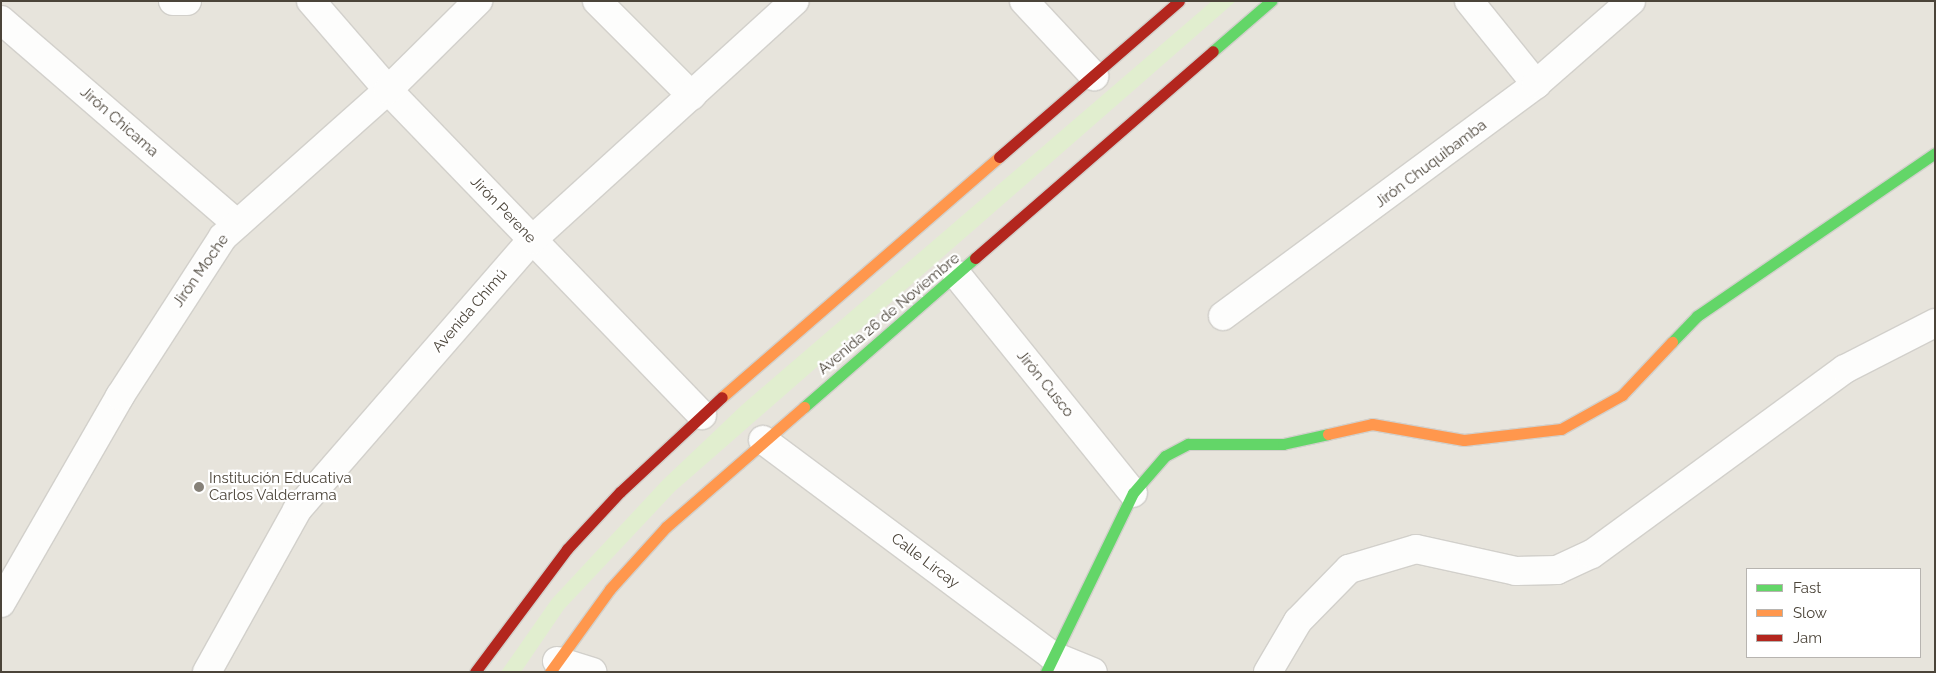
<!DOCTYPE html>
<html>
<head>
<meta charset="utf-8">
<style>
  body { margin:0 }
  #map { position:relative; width:1936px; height:673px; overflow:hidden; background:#f4f2ee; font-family:Raleway,sans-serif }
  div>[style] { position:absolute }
  .residential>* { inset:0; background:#e7e4dc }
  .green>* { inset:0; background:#e1eecf }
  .roads { filter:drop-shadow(1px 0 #d2d0cb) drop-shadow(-1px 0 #d2d0cb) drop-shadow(0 1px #d2d0cb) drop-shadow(0 -1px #d2d0cb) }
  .street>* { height:28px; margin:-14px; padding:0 14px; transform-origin:14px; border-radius:14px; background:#fdfdfc }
  .fast>* { height:11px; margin:-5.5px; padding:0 5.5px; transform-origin:5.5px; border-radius:5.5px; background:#63d668 }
  .slow>* { height:11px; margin:-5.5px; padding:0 5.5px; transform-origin:5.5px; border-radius:5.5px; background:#ff974d }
  .jam>* { height:11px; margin:-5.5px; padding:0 5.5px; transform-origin:5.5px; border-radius:5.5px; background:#b3261e }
  .dots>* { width:14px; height:14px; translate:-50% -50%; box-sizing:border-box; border:2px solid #fff; border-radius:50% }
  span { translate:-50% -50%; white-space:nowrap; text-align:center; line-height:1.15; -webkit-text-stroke:4.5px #fff; paint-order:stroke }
  .street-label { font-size:15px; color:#4b4439 }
  .poi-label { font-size:15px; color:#4b4439 }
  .left { translate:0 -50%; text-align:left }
  .frame { position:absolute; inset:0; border:2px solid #4b4439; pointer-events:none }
  .legend { position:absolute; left:1746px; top:568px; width:175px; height:90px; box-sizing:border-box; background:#fff; border:1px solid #b7b4b0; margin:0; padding:6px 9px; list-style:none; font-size:15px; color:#4b4439 }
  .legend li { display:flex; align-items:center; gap:10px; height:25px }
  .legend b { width:25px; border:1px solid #b7b4b0 }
</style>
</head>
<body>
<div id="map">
  <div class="residential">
    <div style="clip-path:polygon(evenodd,1px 1px,1935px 1px,1935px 672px,1px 672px,1px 1px,1747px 569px,1920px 569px,1920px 657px,1747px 657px,1747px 569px)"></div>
  </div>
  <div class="green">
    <div style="clip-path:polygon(1212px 1px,1236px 1px,675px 491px,564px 609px,521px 672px,501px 672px,552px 599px,663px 480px,742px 405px)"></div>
  </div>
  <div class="roads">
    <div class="street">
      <div style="left:173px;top:1px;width:14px"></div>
      <div style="left:311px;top:1px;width:118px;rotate:49.1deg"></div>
      <div style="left:388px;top:90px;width:452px;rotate:46deg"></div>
      <div style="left:597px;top:1px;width:134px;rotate:45deg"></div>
      <div style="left:1024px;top:1px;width:103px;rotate:47deg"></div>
      <div style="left:1469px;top:1px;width:107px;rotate:51.1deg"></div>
      <div style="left:1px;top:20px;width:312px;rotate:40.8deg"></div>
      <div style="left:957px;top:275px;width:280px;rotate:51.1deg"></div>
      <div style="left:1223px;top:316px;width:390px;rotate:-36.5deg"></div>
      <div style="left:1536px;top:84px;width:126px;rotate:-41.1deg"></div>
      <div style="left:763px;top:440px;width:359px;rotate:36.7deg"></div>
      <div style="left:1051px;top:655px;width:45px;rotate:22deg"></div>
      <div style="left:1px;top:603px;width:239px;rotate:-60.1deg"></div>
      <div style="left:120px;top:396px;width:189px;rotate:-57.1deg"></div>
      <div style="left:223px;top:237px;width:221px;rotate:-41.7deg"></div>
      <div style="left:388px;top:90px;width:127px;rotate:-44.7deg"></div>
      <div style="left:557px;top:661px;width:37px;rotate:17deg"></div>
      <div style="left:207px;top:672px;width:185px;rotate:-60.9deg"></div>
      <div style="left:297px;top:510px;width:358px;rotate:-49deg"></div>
      <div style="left:532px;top:240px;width:355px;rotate:-42.3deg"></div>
      <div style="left:1268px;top:672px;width:59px;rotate:-59.5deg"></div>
      <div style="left:1298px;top:621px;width:73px;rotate:-45.6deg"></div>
      <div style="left:1349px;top:569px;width:70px;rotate:-16.6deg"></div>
      <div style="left:1416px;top:549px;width:102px;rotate:12.4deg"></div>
      <div style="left:1516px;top:571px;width:41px;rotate:-1.4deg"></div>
      <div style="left:1557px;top:570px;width:38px;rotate:-25deg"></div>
      <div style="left:1592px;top:554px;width:313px;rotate:-36.2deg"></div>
      <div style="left:1845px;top:369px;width:101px;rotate:-27.1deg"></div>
    </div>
    <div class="fast">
      <div style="left:1213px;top:51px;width:77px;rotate:-40.8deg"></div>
      <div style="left:1672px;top:342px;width:36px;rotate:-46deg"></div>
      <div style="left:1697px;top:316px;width:288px;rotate:-34.4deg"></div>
      <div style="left:804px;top:407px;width:227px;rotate:-41.1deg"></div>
      <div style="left:1046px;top:672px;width:199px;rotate:-64.1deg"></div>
      <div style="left:1133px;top:493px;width:49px;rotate:-49.1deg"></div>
      <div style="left:1165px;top:456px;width:26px;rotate:-28deg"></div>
      <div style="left:1188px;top:444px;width:95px"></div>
      <div style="left:1283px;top:444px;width:46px;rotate:-12.5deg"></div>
    </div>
    <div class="slow">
      <div style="left:722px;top:397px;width:367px;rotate:-40.9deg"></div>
      <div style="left:1328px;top:434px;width:45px;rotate:-12.8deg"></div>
      <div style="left:1372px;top:424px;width:93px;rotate:9.9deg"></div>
      <div style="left:1464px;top:440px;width:98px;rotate:-6.5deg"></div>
      <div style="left:1561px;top:429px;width:70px;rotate:-29.1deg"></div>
      <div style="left:1622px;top:395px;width:73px;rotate:-46.7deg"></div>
      <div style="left:550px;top:672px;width:102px;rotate:-54.1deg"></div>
      <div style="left:610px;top:589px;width:84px;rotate:-47.9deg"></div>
      <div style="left:666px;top:527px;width:183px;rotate:-41deg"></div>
    </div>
    <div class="jam">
      <div style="left:999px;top:157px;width:238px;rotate:-40.9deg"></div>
      <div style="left:975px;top:258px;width:315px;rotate:-41deg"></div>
      <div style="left:475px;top:672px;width:154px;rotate:-53.2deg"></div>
      <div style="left:567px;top:549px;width:78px;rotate:-47.1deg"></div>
      <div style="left:620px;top:492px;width:139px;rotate:-43deg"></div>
    </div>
  </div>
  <div class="dots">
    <div style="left:199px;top:487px;background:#868178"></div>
  </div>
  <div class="street-label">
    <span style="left:119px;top:122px;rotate:41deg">Jirón Chicama</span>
    <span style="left:1431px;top:164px;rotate:-37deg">Jirón Chuquibamba</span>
    <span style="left:503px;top:210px;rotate:46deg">Jirón Perene</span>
    <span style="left:201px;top:271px;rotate:-55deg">Jirón Moche</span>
    <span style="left:470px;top:311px;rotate:-49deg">Avenida Chimú</span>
    <span style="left:889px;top:314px;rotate:-40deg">Avenida 26 de Noviembre</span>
    <span style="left:1045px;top:384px;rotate:51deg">Jirón Cusco</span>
    <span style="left:925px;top:561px;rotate:37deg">Calle Lircay</span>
  </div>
  <div class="poi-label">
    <span class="left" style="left:209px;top:487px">Institución Educativa<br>Carlos Valderrama</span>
  </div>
  <div class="frame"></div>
  <ul class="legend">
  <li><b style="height:6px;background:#63d668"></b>Fast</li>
  <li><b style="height:6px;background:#ff974d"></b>Slow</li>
  <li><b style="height:6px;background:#b3261e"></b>Jam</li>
  </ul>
</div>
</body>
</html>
